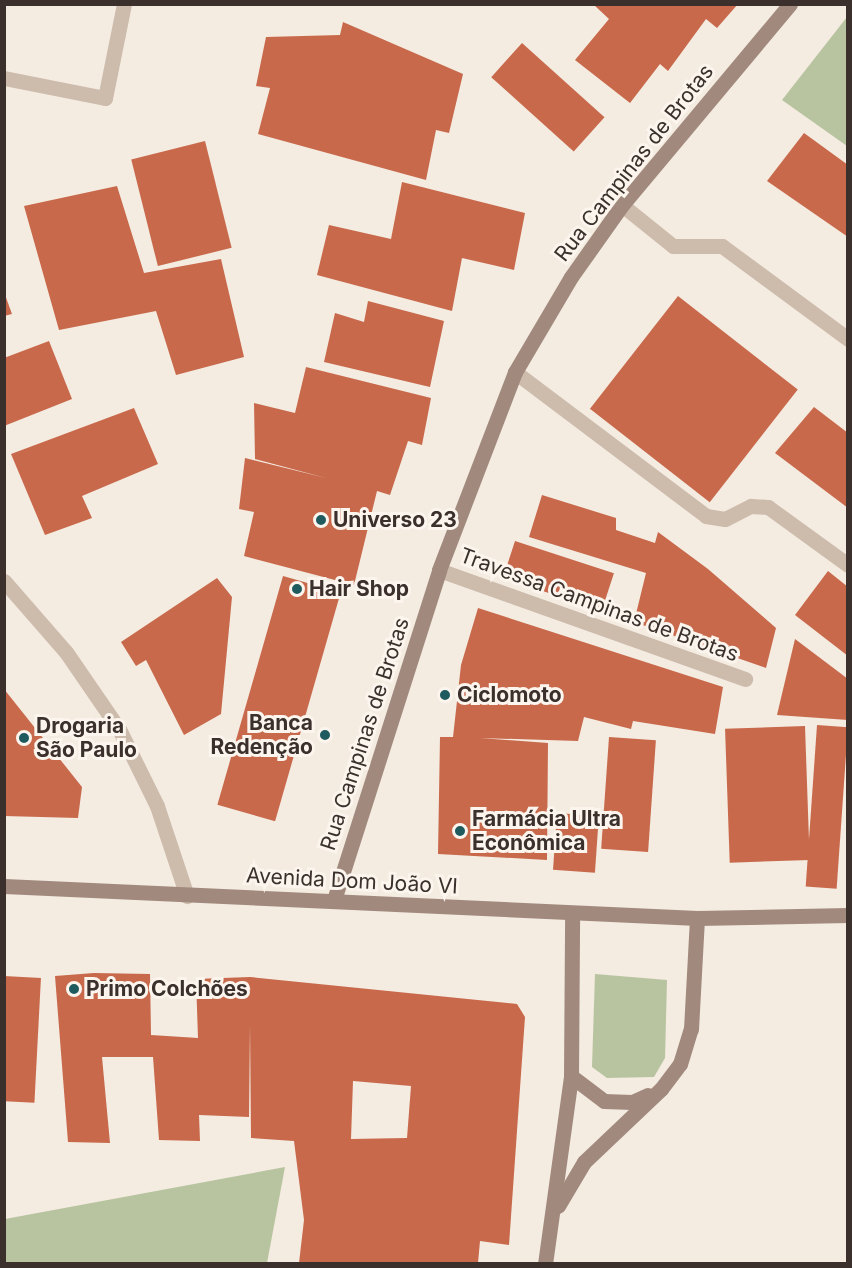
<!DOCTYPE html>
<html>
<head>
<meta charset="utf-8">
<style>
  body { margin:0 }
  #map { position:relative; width:852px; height:1268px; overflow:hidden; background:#f4ebe1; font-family:Inter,sans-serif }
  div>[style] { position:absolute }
  .green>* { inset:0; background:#b8c4a0 }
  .building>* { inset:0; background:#c8694b; transform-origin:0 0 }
  .lane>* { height:15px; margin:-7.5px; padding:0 7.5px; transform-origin:7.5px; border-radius:7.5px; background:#cdbbac }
  .street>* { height:15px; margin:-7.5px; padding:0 7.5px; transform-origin:7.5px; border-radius:7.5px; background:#cdbbac }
  .secondary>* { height:15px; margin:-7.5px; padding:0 7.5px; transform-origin:7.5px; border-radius:7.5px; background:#a18a7d }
  .dots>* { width:16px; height:16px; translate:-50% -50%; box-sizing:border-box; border:3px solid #fbf5ee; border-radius:50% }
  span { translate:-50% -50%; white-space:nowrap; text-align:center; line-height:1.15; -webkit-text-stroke:6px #fbf5ee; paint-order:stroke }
  .street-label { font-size:21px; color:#3b302b }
  .poi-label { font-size:21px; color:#3b302b; font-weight:700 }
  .left { translate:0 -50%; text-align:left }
  .right { translate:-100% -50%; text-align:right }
  .frame { position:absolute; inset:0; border:6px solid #3b302b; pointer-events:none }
</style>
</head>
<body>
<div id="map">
  <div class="green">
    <div style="clip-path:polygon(847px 17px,847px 146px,782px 100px)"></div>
    <div style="clip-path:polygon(595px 974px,667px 980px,665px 1058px,654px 1077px,607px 1078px,592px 1067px)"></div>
    <div style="clip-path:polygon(285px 1167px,267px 1263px,5px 1263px,5px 1219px)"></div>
  </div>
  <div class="building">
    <div style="clip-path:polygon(593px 4px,738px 4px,717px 28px,706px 19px,668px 71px,660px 64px,630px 103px,575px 60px,609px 19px)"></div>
    <div style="clip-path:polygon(343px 22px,463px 74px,449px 133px,436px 130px,426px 180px,258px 134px,270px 88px,256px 86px,266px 37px,340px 35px)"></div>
    <div style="left:522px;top:43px;width:111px;height:46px;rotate:42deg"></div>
    <div style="clip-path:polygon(804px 133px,848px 165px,848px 237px,767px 181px)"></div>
    <div style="left:205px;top:141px;width:110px;height:76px;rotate:76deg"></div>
    <div style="clip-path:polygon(402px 182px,525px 213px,514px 270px,462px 258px,452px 311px,317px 275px,329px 225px,391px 239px)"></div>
    <div style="clip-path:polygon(117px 186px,144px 273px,221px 259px,244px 357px,176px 375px,156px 311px,59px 330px,24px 206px)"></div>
    <div style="clip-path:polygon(4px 292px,12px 314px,4px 316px)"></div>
    <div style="left:678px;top:296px;width:152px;height:143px;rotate:38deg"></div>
    <div style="clip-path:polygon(368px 301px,444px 321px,430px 387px,324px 362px,335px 313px,364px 322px)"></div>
    <div style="clip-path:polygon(49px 341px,72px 399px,4px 426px,4px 358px)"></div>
    <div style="clip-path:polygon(306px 367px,431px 398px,422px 445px,408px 441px,390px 495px,377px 491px,354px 585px,244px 556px,254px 512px,239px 509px,245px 458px,326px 478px,255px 459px,254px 403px,295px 413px)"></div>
    <div style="clip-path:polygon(814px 407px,848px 433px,848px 508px,775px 453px)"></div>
    <div style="clip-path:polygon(134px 408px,158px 464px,82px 496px,92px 518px,45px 535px,11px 454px)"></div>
    <div style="clip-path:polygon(542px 495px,616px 518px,616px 530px,655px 543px,658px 532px,708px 569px,776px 628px,766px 668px,634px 622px,646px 573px,529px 537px)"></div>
    <div style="left:515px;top:541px;width:104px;height:39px;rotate:18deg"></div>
    <div style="clip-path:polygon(828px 571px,848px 587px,848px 656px,795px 615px)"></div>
    <div style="left:283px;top:576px;width:60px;height:238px;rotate:16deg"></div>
    <div style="clip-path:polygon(217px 578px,232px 597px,221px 714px,184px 735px,146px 660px,136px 666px,121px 642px)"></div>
    <div style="clip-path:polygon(478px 608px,723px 687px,715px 734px,633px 721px,631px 729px,584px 717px,578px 741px,480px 738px,548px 743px,547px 860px,438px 854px,440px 737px,453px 737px,461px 665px)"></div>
    <div style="clip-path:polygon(795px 639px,848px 679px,848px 720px,777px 715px)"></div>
    <div style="clip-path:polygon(4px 689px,82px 787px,78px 818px,4px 816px)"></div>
    <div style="left:817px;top:725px;width:31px;height:162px;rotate:4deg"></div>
    <div style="left:805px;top:726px;width:134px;height:80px;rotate:88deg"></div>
    <div style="left:609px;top:737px;width:47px;height:112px;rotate:4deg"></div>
    <div style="left:557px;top:813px;width:42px;height:57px;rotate:4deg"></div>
    <div style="clip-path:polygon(evenodd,94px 973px,150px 974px,151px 1035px,198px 1038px,196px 979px,250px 977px,517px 1004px,525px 1017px,509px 1245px,480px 1241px,478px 1263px,299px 1263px,304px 1220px,294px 1141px,251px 1138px,250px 1024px,249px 1117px,199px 1115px,200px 1141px,159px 1140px,153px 1057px,102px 1057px,110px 1143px,68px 1142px,55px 976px,94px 973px,353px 1081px,411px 1086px,407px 1138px,351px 1139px,353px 1081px)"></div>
    <div style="left:4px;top:976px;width:37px;height:125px;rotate:3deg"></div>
  </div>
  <div class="lane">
    <div style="left:105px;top:98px;width:96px;rotate:-78.6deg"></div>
    <div style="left:622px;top:205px;width:65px;rotate:38.8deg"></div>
    <div style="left:673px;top:246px;width:49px"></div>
    <div style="left:722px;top:246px;width:157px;rotate:36.4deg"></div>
    <div style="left:515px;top:372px;width:239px;rotate:37deg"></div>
    <div style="left:706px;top:516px;width:19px;rotate:9deg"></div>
    <div style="left:725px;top:519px;width:29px;rotate:-27deg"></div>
    <div style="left:751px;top:506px;width:17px;rotate:3deg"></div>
    <div style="left:768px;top:507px;width:99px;rotate:35.9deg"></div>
  </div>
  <div class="street">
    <div style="left:4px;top:78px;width:103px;rotate:11.2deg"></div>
    <div style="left:439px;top:570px;width:325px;rotate:19.6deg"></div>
    <div style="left:4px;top:581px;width:94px;rotate:48.9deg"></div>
    <div style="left:66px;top:652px;width:93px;rotate:55.5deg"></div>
    <div style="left:119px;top:729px;width:86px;rotate:63.7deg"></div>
    <div style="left:157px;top:806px;width:95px;rotate:71.6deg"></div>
  </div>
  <div class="secondary">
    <div style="left:4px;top:886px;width:694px;rotate:2.64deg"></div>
    <div style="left:697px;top:918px;width:151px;rotate:-1.1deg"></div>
    <div style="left:334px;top:900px;width:346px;rotate:-72.3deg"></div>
    <div style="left:439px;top:570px;width:212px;rotate:-69deg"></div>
    <div style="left:515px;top:372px;width:110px;rotate:-59.5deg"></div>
    <div style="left:571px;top:277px;width:88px;rotate:-54.7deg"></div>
    <div style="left:622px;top:205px;width:262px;rotate:-50.1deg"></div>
    <div style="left:571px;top:1076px;width:41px;rotate:37.1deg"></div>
    <div style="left:604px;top:1101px;width:28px;rotate:2deg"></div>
    <div style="left:632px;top:1102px;width:17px;rotate:-24deg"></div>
    <div style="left:558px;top:1206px;width:51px;rotate:-59.4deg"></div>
    <div style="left:584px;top:1162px;width:106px;rotate:-43.5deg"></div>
    <div style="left:661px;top:1089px;width:31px;rotate:-53deg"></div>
    <div style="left:680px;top:1064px;width:37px;rotate:-73deg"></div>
    <div style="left:691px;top:1029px;width:111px;rotate:-86.9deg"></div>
    <div style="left:545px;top:1264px;width:190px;rotate:-82.1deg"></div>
    <div style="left:571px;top:1076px;width:163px;rotate:-89.6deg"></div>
  </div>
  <div class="dots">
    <div style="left:321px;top:520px;background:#1f5a5e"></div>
    <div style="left:297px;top:589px;background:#1f5a5e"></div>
    <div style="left:445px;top:695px;background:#1f5a5e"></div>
    <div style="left:325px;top:735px;background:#1f5a5e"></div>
    <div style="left:24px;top:738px;background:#1f5a5e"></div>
    <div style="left:460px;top:831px;background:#1f5a5e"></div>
    <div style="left:74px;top:989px;background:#1f5a5e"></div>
  </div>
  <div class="street-label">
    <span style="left:634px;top:163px;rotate:-52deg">Rua Campinas de Brotas</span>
    <span style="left:599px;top:605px;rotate:20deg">Travessa Campinas de Brotas</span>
    <span style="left:365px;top:734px;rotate:-72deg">Rua Campinas de Brotas</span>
    <span style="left:352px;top:881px;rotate:3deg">Avenida Dom João VI</span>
  </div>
  <div class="poi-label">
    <span class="left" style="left:333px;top:520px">Universo 23</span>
    <span class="left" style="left:309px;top:589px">Hair Shop</span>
    <span class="left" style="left:457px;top:695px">Ciclomoto</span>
    <span class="right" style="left:313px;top:735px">Banca<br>Redenção</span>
    <span class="left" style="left:36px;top:738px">Drogaria<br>São Paulo</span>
    <span class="left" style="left:472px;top:831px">Farmácia Ultra<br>Econômica</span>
    <span class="left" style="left:86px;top:989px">Primo Colchões</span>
  </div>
  <div class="frame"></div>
</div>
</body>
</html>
